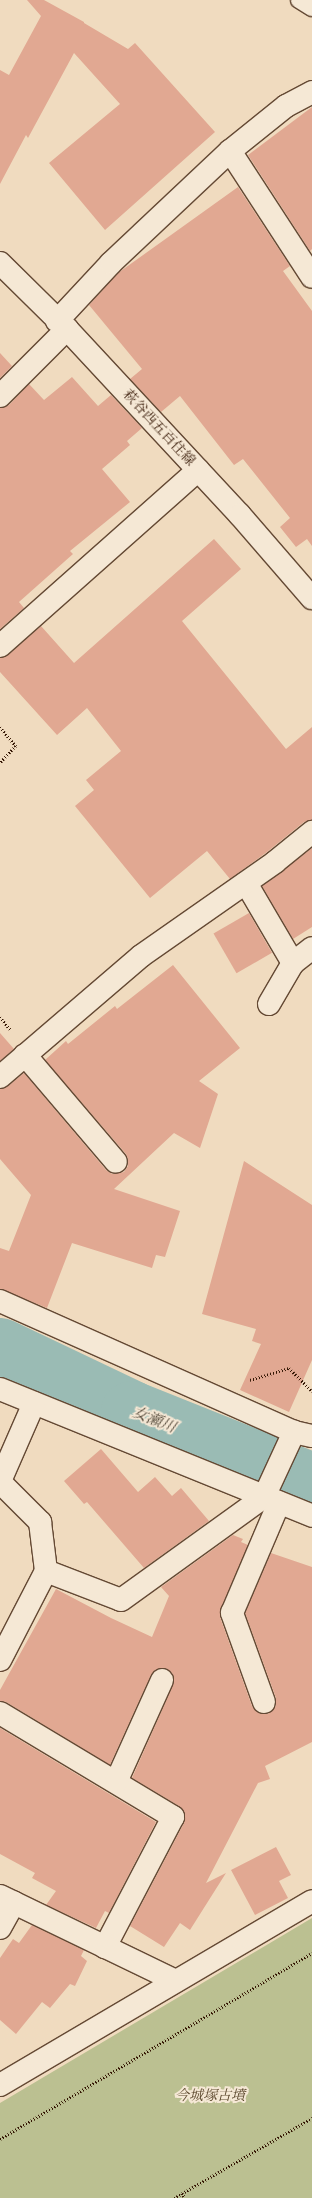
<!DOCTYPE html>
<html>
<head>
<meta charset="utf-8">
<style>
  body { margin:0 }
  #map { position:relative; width:312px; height:2198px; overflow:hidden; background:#f0dbbf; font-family:Alegreya,"Noto Serif JP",serif }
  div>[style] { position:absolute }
  .green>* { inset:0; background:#bbc091 }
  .river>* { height:62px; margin:-31px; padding:0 31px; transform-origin:31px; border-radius:31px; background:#9abbb4 }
  .building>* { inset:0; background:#e1a892; transform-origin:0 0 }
  .path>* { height:2.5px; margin-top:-1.25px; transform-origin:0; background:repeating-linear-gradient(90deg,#361805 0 1px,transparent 0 3px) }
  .roads { filter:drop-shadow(1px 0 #644934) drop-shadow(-1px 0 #644934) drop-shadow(0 1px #644934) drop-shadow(0 -1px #644934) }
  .service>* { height:16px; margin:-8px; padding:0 8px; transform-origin:8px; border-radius:8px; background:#f5e8d5 }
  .minor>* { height:22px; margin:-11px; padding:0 11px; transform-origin:11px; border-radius:11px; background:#f5e8d5 }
  .secondary>* { height:22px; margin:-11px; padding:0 11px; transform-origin:11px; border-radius:11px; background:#f5e8d5 }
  span { translate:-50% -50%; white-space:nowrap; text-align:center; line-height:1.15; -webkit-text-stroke:4px #f5e8d5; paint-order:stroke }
  .street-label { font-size:14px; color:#361805 }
  .park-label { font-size:14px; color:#5e4a2f; font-style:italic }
  .water-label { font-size:15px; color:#54493a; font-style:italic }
</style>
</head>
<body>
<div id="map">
  <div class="green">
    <div style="clip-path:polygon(312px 1918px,312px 2198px,0 2198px,0 2103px)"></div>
  </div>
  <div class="river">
    <div style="left:0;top:1349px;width:146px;rotate:25.5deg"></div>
    <div style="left:132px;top:1412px;width:194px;rotate:21.8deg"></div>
  </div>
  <div class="building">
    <div style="clip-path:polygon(27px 0,44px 0,84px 22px,84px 23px,128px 49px,135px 43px,215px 132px,105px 230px,49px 163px,120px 104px,74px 53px,28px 138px,26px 135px,0 184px,0 70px,9px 75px,41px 16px)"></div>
    <div style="clip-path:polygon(312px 107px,312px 249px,310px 251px,248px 155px)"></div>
    <div style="clip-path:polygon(238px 187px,290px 266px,283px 271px,312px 311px,312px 546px,307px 539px,296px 547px,280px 527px,290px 518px,243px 459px,234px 465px,180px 396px,161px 412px,130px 379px,142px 369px,89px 305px,118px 273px)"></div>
    <div style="clip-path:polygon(0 353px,12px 366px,0 378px)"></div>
    <div style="clip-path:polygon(72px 377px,98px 406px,111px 395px,142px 428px,127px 441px,130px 445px,102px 469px,130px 502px,70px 551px,73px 554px,19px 602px,24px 608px,0 629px,0 408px,9px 405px,29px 384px,44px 400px)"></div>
    <div style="clip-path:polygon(214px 539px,241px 569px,182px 621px,286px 749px,312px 727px,312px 820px,304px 822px,267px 852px,230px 879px,207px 851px,150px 898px,75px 806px,94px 790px,86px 780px,121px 751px,87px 708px,57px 735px,0 672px,0 658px,8px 655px,41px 626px,74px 663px)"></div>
    <div style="clip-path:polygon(312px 848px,312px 927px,293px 939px,262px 886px)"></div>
    <div style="left:249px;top:913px;width:46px;height:41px;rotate:60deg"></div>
    <div style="clip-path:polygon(173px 965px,240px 1048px,199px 1081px,218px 1094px,200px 1148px,174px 1133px,114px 1189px,180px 1211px,165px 1257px,156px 1255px,152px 1268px,72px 1243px,47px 1308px,0 1289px,0 1248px,9px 1251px,31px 1195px,0 1159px,0 1089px,8px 1086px,24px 1073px,106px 1170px,112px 1174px,124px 1172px,128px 1166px,128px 1159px,126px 1154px,45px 1060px,66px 1041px,68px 1044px,115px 1006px,117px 1009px)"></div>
    <div style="clip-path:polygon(0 1033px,14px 1049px,0 1061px)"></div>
    <div style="clip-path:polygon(244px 1161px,312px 1205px,312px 1360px,289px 1412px,240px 1390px,261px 1344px,252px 1341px,256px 1329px,202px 1314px)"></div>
    <div style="clip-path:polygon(101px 1449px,138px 1492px,155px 1477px,172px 1496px,181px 1488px,209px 1521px,144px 1568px,87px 1502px,84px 1504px,64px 1481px)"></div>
    <div style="clip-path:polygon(233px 1535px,243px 1539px,241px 1542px,248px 1545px,221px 1608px,220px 1617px,252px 1706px,256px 1711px,261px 1714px,268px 1714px,273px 1710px,276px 1705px,276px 1698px,245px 1613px,271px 1553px,312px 1567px,312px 1742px,265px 1766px,270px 1779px,258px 1783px,206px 1883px,226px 1873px,190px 1930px,180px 1923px,164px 1947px,130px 1926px,184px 1823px,185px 1816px,179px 1806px,132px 1778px,173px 1685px,174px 1679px,172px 1673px,167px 1669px,161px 1668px,155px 1670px,151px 1675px,110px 1765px,6px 1702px,0 1701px,0 1690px,56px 1589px,111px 1618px,152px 1637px,169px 1596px,161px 1587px)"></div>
    <div style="clip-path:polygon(0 1728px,156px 1822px,109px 1913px,105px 1911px,96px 1928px,46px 1905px,56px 1891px,32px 1878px,35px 1873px,0 1854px)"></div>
    <div style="clip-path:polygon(276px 1847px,291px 1875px,279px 1881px,288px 1898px,255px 1915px,231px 1870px)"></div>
    <div style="clip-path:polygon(32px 1925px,84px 1950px,81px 1956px,87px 1961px,75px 1986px,70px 1984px,50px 2008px,42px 2002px,16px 2034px,0 2020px,0 1958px,13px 1939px,19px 1943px)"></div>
  </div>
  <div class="path">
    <div style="left:0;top:727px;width:25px;rotate:50deg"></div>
    <div style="left:16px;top:746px;width:23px;rotate:133deg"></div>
    <div style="left:0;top:1017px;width:16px;rotate:50deg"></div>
    <div style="left:250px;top:1380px;width:41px;rotate:-17.1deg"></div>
    <div style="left:289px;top:1368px;width:33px;rotate:45deg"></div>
    <div style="left:0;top:2139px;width:363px;rotate:-30.8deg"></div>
    <div style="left:182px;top:2193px;width:6px;rotate:59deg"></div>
    <div style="left:174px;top:2198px;width:160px;rotate:-30.1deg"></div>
  </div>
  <div class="roads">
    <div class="service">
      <div style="left:299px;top:0;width:15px;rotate:32deg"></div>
    </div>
    <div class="minor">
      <div style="left:230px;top:151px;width:150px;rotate:56.9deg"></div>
      <div style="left:57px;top:321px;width:79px;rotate:-47deg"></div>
      <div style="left:111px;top:263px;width:163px;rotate:-43.3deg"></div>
      <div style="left:230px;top:151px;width:72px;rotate:-38.8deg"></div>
      <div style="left:286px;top:106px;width:30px;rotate:-28deg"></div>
      <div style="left:0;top:396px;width:95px;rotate:-45deg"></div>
      <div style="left:0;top:646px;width:265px;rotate:-41.6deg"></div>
      <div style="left:246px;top:883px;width:93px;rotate:59.6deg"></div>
      <div style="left:293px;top:963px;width:24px;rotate:-38deg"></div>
      <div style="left:269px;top:1004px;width:48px;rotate:-59.7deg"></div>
      <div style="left:25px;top:1055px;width:140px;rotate:49.6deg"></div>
      <div style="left:0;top:1077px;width:186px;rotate:-40.6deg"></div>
      <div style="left:141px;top:956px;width:164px;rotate:-35deg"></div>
      <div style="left:275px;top:862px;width:48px;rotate:-39deg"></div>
      <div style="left:0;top:1301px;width:322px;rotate:24deg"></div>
      <div style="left:294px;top:1432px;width:18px;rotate:13deg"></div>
      <div style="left:0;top:1389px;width:337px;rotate:22.1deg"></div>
      <div style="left:0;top:1481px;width:85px;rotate:-66.4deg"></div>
      <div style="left:0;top:1482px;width:57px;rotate:45deg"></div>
      <div style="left:40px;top:1522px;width:49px;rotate:83deg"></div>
      <div style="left:46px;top:1571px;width:100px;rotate:117.3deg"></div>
      <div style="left:46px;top:1571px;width:80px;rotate:21.1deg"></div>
      <div style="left:121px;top:1600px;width:176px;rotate:-35.8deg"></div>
      <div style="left:264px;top:1497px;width:72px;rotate:-65.2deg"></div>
      <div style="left:264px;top:1702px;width:95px;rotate:-109.8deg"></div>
      <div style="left:232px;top:1613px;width:120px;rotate:-66.9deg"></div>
      <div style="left:0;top:1713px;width:202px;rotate:31deg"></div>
      <div style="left:173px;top:1817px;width:147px;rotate:117.6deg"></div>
      <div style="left:116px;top:1782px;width:112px;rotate:-65.7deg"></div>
      <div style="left:0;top:1896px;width:195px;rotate:25.8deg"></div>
      <div style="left:0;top:1928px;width:29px;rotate:-61deg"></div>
      <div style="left:0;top:2085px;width:362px;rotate:-30.5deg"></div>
    </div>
    <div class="secondary">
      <div style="left:0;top:263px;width:94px;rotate:44.6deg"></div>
      <div style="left:67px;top:329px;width:254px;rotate:47.1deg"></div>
      <div style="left:240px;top:515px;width:110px;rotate:49.1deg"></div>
    </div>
  </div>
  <div class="street-label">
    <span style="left:159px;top:428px;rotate:47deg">萩谷西五百住線</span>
  </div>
  <div class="park-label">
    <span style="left:210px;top:2096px">今城塚古墳</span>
  </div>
  <div class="water-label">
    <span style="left:154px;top:1420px;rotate:22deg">女瀬川</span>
  </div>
</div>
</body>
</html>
